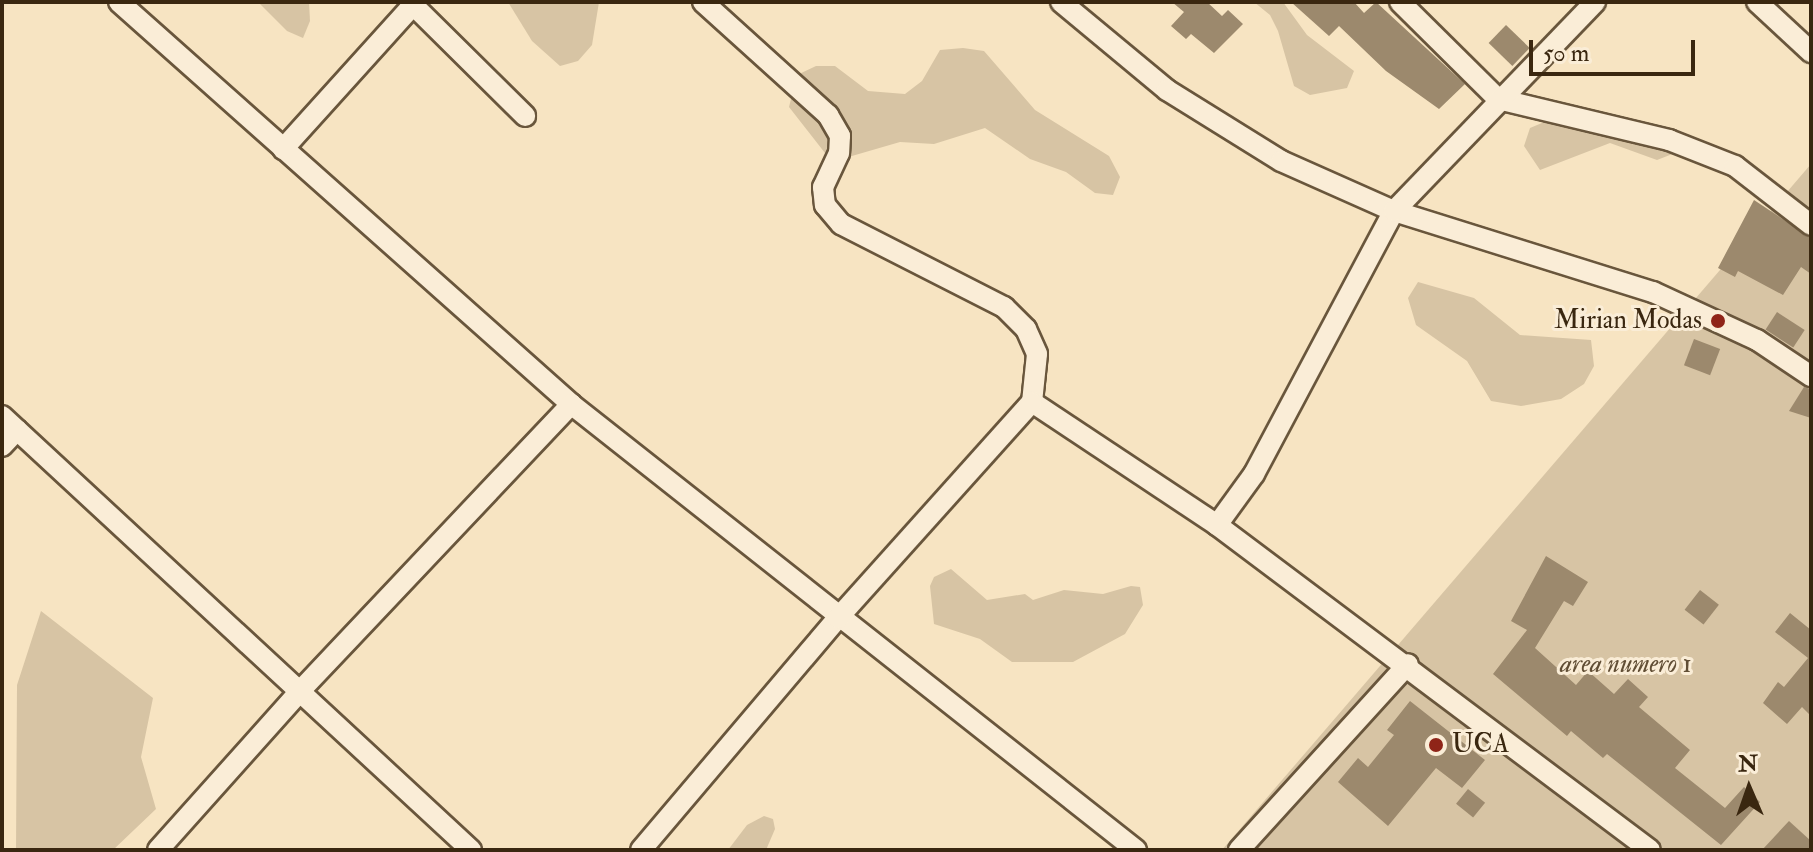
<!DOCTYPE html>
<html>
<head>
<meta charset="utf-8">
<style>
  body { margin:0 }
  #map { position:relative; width:1813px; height:852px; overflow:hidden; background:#f7e4c2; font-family:"IM FELL Double Pica",serif }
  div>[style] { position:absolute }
  .green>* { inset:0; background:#d7c4a4 }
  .building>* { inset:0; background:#9c896d; transform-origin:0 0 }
  .roads { filter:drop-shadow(2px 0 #69563c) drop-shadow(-2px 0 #69563c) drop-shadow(0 2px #69563c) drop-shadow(0 -2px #69563c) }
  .street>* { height:20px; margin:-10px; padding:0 10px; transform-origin:10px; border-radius:10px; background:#faedd7 }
  .dots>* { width:22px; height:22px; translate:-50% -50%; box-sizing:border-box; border:4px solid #faedd7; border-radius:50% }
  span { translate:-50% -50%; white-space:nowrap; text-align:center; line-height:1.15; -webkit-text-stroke:6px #faedd7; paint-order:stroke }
  .poi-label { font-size:26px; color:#3a2710 }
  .right { translate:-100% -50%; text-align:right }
  .left { translate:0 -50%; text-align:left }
  .park-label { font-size:26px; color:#614e35; font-style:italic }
  .frame { position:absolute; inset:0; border:4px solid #3a2710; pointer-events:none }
  .north { position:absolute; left:1709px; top:748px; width:80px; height:80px; -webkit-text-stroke:6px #faedd7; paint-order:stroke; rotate:358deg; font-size:22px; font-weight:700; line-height:32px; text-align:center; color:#3a2710 }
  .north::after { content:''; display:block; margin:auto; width:28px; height:36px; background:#3a2710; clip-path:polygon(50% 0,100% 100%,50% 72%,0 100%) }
  .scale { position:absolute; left:1529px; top:40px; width:166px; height:36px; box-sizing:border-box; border:4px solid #3a2710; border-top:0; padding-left:10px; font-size:24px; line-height:28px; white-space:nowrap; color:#3a2710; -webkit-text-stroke:6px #faedd7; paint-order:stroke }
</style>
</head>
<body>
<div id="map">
  <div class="green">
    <div style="clip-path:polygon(258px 2px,309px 2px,310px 21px,303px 38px,287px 31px)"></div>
    <div style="clip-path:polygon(508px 2px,599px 2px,592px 45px,578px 61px,560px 66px,532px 41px)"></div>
    <div style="clip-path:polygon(1254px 2px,1283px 2px,1307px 35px,1354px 71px,1347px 88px,1310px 95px,1294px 86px,1278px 31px,1270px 15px)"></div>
    <div style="clip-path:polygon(963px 48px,984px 51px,1035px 110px,1109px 156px,1120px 177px,1113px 195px,1095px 193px,1066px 172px,1030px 159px,985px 128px,934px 144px,900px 142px,845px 158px,825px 153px,789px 107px,797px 75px,816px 66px,835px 66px,868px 91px,905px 94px,922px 81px,940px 50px)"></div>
    <div style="clip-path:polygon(1549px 120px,1669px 146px,1675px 153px,1657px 160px,1610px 143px,1540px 170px,1524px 146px,1530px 128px)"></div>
    <div style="clip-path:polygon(1811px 164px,1811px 850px,1222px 850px)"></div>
    <div style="clip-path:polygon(1418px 282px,1474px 298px,1520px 335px,1591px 340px,1594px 366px,1584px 384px,1561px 399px,1521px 406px,1491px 401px,1467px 361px,1416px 325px,1408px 298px)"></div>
    <div style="clip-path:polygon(951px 569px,987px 600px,1025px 594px,1033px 600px,1064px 590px,1103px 594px,1131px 586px,1140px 587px,1143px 605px,1125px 634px,1073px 662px,1012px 662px,980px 639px,934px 624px,930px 586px,934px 577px)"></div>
    <div style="clip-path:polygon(41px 611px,153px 698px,141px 757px,156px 809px,113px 850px,16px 850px,17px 685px)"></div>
    <div style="clip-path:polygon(764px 816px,773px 819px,775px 829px,766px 850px,728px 850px,747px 825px)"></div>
  </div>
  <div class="building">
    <div style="clip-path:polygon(1172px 2px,1207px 2px,1222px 16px,1228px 10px,1243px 24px,1214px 53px,1191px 34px,1186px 39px,1171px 26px,1184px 12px)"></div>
    <div style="clip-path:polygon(1291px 2px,1354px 2px,1364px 13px,1376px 2px,1465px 84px,1439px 109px,1386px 71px,1339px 26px,1329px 36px)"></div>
    <div style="left:1506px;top:25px;width:33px;height:25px;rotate:44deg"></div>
    <div style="clip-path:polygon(1754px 200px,1811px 238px,1811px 274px,1801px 267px,1783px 295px,1738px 271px,1735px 277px,1718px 268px)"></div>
    <div style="left:1777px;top:312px;width:33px;height:21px;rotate:33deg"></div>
    <div style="left:1694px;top:339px;width:28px;height:28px;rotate:21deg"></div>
    <div style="clip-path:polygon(1804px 387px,1811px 389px,1811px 418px,1789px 411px)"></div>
    <div style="clip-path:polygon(1546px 556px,1588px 582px,1573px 606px,1564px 601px,1535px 648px,1576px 685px,1588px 671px,1614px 694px,1628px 679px,1648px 697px,1639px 707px,1690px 750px,1675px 768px,1725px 808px,1744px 787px,1760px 802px,1721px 845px,1607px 754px,1603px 758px,1571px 731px,1567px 736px,1493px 674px,1527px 630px,1511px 621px)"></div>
    <div style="left:1700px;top:590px;width:24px;height:25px;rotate:38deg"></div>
    <div style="clip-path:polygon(1790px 613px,1811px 630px,1811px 716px,1802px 707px,1787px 724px,1763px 703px,1778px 682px,1784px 687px,1808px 658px,1775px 632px)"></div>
    <div style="clip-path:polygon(1410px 701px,1485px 760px,1462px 788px,1436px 768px,1388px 826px,1338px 782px,1358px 758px,1368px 767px,1394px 735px,1387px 730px)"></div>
    <div style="left:1468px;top:789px;width:22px;height:19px;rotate:39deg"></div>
    <div style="clip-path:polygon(1789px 821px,1811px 841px,1811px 850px,1762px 850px)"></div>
  </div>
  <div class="roads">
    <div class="street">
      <div style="left:119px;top:2px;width:605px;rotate:41.65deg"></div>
      <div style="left:571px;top:404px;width:720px;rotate:38.29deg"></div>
      <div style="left:410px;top:2px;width:162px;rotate:44.7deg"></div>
      <div style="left:703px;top:2px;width:169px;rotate:42.1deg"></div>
      <div style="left:828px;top:115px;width:24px;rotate:60deg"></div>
      <div style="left:840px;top:136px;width:17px;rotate:93deg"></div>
      <div style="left:839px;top:153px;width:38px;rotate:115deg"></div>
      <div style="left:823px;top:187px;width:18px;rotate:84deg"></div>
      <div style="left:825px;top:205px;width:25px;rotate:50deg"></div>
      <div style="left:841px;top:224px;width:183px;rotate:27deg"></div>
      <div style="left:1004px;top:307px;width:31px;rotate:45deg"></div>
      <div style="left:1026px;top:329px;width:27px;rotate:66deg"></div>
      <div style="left:1037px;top:354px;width:48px;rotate:95.9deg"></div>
      <div style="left:1032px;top:402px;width:222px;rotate:33.6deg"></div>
      <div style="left:1217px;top:525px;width:541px;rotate:36.89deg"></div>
      <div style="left:1061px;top:2px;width:138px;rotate:39.7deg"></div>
      <div style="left:1167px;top:90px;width:134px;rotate:31.9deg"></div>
      <div style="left:1281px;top:161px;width:124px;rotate:23.9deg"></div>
      <div style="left:1394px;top:211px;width:271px;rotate:17.4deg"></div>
      <div style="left:1653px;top:292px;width:115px;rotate:24.8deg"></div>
      <div style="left:1757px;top:340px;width:65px;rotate:33.7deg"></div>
      <div style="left:1400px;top:2px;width:138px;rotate:44.7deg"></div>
      <div style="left:1498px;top:99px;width:176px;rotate:13.5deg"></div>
      <div style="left:1669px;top:140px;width:71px;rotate:21.5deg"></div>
      <div style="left:1735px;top:166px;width:96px;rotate:37.8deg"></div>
      <div style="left:1757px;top:2px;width:74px;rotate:42.8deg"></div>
      <div style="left:283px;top:149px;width:194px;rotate:-47.9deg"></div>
      <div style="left:2px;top:416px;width:639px;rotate:42.78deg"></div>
      <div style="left:2px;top:446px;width:22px;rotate:-47deg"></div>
      <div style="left:1217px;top:525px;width:63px;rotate:-54deg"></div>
      <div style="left:1254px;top:474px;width:298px;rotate:-62deg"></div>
      <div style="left:1394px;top:211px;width:290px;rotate:-46.1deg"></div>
      <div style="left:158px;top:850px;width:213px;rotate:-48.2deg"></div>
      <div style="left:300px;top:691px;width:395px;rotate:-46.6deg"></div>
      <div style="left:641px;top:850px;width:304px;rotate:-49.7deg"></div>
      <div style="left:838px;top:618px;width:290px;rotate:-48.1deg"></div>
      <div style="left:1239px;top:850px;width:251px;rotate:-47.7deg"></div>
    </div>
  </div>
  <div class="dots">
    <div style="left:1718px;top:321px;background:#8f2418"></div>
    <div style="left:1436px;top:745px;background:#8f2418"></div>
  </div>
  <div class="poi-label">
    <span class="right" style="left:1702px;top:321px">Mirian Modas</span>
    <span class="left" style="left:1452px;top:745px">UCA</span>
  </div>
  <div class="park-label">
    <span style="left:1626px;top:665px">area numero 1</span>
  </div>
  <div class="frame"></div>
  <div class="north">N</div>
  <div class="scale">50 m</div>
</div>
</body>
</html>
